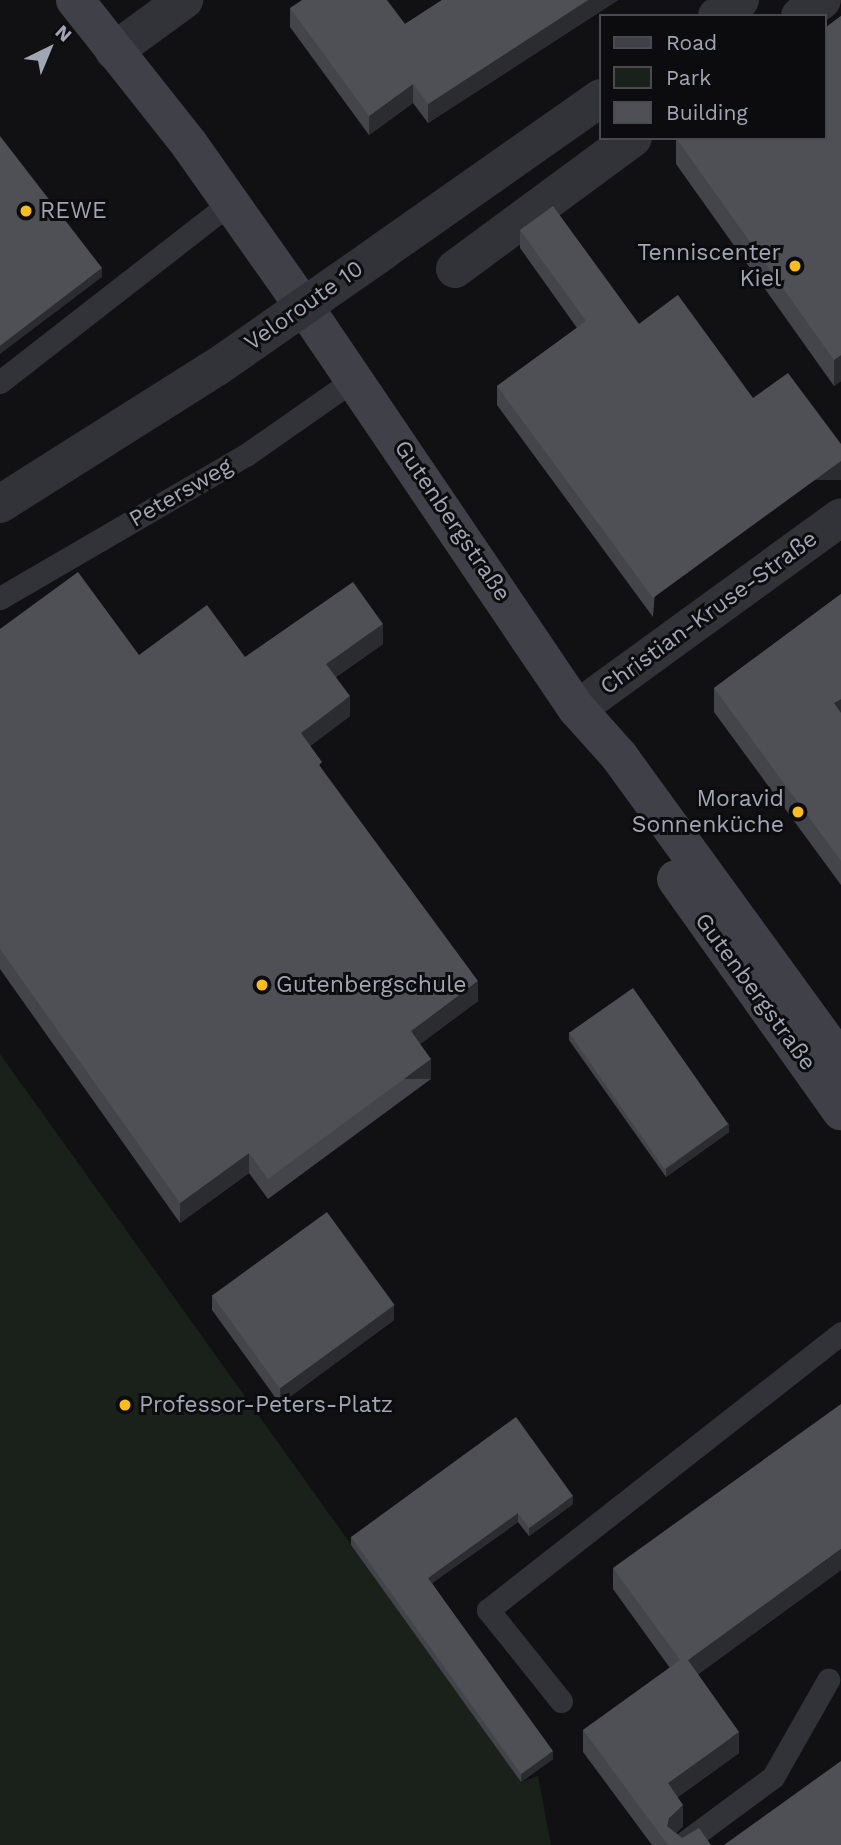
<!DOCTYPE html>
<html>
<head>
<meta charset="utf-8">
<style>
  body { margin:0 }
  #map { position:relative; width:841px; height:1845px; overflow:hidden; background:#111113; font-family:"Work Sans",sans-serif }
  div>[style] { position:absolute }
  .green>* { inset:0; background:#19211a }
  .lane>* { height:23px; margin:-11.5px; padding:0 11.5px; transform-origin:11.5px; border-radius:11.5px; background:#323338 }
  .street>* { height:38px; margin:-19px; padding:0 19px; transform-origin:19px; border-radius:19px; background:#323338 }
  .secondary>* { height:38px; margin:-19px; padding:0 19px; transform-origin:19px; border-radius:19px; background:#404148 }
  .street-bridge>* { height:38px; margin:-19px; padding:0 19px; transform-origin:19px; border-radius:19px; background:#323338 }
  .wall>* { inset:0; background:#44454b }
  .shaded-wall>* { inset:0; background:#2b2c30; transform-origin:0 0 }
  .building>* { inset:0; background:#4e5056; transform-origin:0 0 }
  .dots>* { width:19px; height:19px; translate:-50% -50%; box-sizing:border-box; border:4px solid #0c0c0e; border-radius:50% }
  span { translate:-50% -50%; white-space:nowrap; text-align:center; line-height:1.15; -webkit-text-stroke:6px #0c0c0e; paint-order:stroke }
  .poi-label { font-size:23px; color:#a1a6b4 }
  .left { translate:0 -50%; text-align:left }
  .right { translate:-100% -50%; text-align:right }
  .street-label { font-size:23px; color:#a1a6b4 }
  .legend { position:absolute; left:599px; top:14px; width:228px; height:126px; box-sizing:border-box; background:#0c0c0e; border:2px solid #484a50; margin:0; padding:9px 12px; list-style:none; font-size:21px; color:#a1a6b4 }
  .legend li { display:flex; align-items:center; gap:14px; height:35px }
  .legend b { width:35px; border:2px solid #484a50 }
  .north { position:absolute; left:14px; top:14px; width:70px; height:70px; -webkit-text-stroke:5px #0c0c0e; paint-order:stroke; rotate:43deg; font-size:19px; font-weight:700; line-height:28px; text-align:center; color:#a1a6b4 }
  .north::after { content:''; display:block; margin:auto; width:24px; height:32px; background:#a1a6b4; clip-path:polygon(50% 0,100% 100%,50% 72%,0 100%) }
</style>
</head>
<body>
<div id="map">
  <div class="green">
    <div style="clip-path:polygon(0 1054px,521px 1782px,538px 1776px,551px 1845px,0 1845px)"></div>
  </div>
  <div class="lane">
    <div style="left:0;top:382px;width:293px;rotate:-37.9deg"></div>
    <div style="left:0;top:598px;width:285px;rotate:-30.2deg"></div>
    <div style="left:246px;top:455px;width:134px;rotate:-35deg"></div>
    <div style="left:561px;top:1701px;width:117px;rotate:-128.7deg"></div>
    <div style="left:488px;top:1610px;width:449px;rotate:-38.1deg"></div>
    <div style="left:681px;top:1845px;width:114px;rotate:-36.5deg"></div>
    <div style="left:773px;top:1777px;width:112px;rotate:-60.4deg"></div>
  </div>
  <div class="street">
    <div style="left:717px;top:16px;width:28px;rotate:-35deg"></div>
    <div style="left:800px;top:16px;width:27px;rotate:-36deg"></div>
    <div style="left:114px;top:51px;width:87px;rotate:-36.1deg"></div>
    <div style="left:383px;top:251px;width:266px;rotate:-35.1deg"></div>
    <div style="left:455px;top:269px;width:221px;rotate:-36.4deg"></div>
    <div style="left:0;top:504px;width:257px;rotate:-32.3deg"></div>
    <div style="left:577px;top:709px;width:326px;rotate:-36deg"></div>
  </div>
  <div class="secondary">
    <div style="left:75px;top:0;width:184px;rotate:51.6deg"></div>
    <div style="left:189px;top:144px;width:184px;rotate:54.8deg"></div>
    <div style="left:312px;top:318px;width:472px;rotate:55.9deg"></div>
    <div style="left:577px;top:709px;width:63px;rotate:48.2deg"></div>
    <div style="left:619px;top:756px;width:377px;rotate:54deg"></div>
    <div style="left:676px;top:879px;width:285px;rotate:54.6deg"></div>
  </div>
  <div class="street-bridge">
    <div style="left:217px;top:367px;width:203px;rotate:-34.9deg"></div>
  </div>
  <div class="wall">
    <div style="clip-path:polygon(442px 0,618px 0,428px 123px,413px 103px,369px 135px,290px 27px,290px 8px,405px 24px)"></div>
    <div style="clip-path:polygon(841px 16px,841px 381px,834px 386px,676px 164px,676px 138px)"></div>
    <div style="clip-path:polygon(520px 230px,639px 324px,678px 295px,653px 617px,497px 405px,497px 386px,577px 328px,520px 248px)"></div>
    <div style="clip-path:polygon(841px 594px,841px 885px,714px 712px,714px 688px)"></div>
    <div style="clip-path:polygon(0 629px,139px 655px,245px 657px,383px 644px,336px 677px,350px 716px,310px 746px,322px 770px,478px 1001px,420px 1044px,431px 1079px,268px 1199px,249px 1173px,180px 1223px,0 969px)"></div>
    <div style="clip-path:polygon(569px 1032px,729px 1132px,666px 1177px,569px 1040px)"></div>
    <div style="clip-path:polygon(212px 1295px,394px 1320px,280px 1404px,212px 1310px)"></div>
    <div style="clip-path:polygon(573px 1504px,529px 1536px,518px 1522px,432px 1583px,553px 1759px,521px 1782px,351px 1545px,351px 1537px)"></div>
    <div style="clip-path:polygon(613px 1568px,841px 1570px,698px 1674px,739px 1753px,678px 1797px,683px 1826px,676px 1833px,682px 1838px,711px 1845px,652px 1845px,583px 1752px,583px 1730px,670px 1668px,613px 1589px)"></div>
  </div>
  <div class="shaded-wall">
    <div style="clip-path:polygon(588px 0,618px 0,428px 123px,428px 104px)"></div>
    <div style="clip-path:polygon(413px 84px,413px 103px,369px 135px,369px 116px)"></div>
    <div style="clip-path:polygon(102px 268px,102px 277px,0 354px,0 346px)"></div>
    <div style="clip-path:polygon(841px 355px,841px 381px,834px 386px,834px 360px)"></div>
    <div style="left:841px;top:461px;width:19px;height:233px;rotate:90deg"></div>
    <div style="clip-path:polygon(383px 624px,383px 644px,326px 684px,326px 664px)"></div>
    <div style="clip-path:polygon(350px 696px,350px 716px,301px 753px,301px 733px)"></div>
    <div style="clip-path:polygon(841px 699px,841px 723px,834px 703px)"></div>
    <div style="clip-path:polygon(478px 981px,478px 1001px,411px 1051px,411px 1031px)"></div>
    <div style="left:431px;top:1059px;width:20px;height:202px;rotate:90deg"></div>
    <div style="clip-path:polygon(729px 1123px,729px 1132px,666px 1177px,666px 1169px)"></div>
    <div style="clip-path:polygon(249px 1153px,249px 1173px,180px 1223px,180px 1203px)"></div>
    <div style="clip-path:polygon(394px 1305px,394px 1320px,280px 1404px,280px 1388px)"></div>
    <div style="clip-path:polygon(573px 1496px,573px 1504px,529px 1536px,529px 1528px)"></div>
    <div style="clip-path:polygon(518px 1513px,518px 1522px,428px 1586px,428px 1578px)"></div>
    <div style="clip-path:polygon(841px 1549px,841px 1570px,688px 1682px,688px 1660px)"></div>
    <div style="clip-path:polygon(739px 1732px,739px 1753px,668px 1804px,668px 1783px)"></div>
    <div style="clip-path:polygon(553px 1751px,553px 1759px,521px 1782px,521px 1774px)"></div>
    <div style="clip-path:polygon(683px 1805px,683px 1826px,669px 1839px,667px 1826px,669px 1818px)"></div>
  </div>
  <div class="building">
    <div style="clip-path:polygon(302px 0,387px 0,405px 24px,442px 0,588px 0,428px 104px,413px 84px,369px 116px,290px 8px)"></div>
    <div style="clip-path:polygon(841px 16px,841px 355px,834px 360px,676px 138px,825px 138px,825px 28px)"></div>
    <div style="clip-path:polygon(0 136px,102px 268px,0 346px)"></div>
    <div style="clip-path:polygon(553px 206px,639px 324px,678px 295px,753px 398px,788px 373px,841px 444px,841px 461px,653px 598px,497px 386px,586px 321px,520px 230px)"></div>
    <div style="clip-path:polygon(78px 572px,139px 655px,207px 605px,245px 657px,353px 582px,383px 624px,326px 664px,350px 696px,301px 733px,322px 762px,319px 765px,478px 981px,411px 1031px,431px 1059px,268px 1179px,249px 1153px,180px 1203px,0 949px,0 629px)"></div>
    <div style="clip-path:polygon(841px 594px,841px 699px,834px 703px,841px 713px,841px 861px,714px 688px)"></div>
    <div style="left:633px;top:988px;width:166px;height:78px;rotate:55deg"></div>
    <div style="left:327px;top:1212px;width:115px;height:142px;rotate:54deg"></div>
    <div style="clip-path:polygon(841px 1404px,841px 1549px,688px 1660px,739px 1732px,668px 1783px,683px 1805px,669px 1818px,667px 1826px,682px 1838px,699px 1828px,711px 1845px,668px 1845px,583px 1730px,680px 1660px,613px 1568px)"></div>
    <div style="clip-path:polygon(516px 1417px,573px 1496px,529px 1528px,518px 1513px,428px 1578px,553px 1751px,521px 1774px,351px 1537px)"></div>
    <div style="clip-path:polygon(841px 1761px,841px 1845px,724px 1845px)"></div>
  </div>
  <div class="dots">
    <div style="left:26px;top:211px;background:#fbbc20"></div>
    <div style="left:795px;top:266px;background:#fbbc20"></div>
    <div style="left:798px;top:812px;background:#fbbc20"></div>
    <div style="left:262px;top:985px;background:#fbbc20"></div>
    <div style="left:125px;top:1405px;background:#fbbc20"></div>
  </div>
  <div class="poi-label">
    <span class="left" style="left:40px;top:211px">REWE</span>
    <span class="right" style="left:781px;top:266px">Tenniscenter<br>Kiel</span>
    <span class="right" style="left:784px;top:812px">Moravid<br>Sonnenküche</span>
    <span class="left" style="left:276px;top:985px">Gutenbergschule</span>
    <span class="left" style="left:139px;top:1405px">Professor-Peters-Platz</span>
  </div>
  <div class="street-label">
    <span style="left:304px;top:306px;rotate:-35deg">Veloroute 10</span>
    <span style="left:181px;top:493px;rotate:-30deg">Petersweg</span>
    <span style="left:452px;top:521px;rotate:56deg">Gutenbergstraße</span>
    <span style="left:709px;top:613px;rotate:-36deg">Christian-Kruse-Straße</span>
    <span style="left:755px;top:992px;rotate:54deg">Gutenbergstraße</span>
  </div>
  <ul class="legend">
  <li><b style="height:9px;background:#404148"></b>Road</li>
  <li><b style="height:19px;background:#19211a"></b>Park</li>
  <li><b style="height:19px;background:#4e5056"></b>Building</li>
  </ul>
  <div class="north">N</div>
</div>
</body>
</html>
